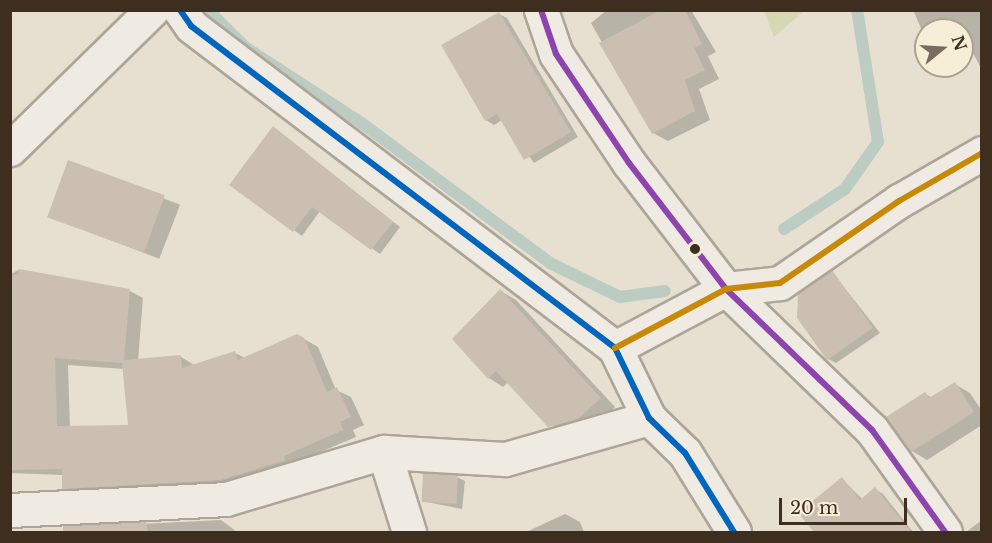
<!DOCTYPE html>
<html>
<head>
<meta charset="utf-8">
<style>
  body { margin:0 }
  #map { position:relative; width:992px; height:543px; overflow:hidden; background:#e7e0d1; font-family:"Libre Baskerville",serif }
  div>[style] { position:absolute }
  .green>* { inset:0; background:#d6d7b3 }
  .shadow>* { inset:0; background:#0003; transform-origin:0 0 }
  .stream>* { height:12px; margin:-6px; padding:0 6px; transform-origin:6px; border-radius:6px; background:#bcccc2 }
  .building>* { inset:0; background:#cbbfb2; transform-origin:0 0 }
  .roads { filter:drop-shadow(2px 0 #ada599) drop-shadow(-2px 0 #ada599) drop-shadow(0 2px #ada599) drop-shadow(0 -2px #ada599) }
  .minor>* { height:33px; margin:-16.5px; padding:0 16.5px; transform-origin:16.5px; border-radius:16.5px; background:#efebe3 }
  .bus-1>* { height:6px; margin:-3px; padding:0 3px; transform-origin:3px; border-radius:3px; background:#0065bd }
  .bus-2>* { height:6px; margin:-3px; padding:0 3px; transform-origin:3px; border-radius:3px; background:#8e44ad }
  .bus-3>* { height:6px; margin:-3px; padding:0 3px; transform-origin:3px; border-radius:3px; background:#c88808 }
  .dots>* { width:16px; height:16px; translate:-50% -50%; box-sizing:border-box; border:3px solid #f7eed8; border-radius:50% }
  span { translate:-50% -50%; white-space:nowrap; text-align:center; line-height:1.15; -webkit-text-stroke:4.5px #f7eed8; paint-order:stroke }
  .frame { position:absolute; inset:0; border:12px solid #3d2e20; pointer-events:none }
  .north { position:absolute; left:914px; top:18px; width:60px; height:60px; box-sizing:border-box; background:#f7eed8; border:2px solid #ada18e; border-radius:50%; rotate:72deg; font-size:16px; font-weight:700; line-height:24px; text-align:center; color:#3d2e20 }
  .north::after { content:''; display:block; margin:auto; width:21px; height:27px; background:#786c5e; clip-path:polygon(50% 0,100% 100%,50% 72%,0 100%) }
  .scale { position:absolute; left:779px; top:498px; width:128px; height:27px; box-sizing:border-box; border:3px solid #3d2e20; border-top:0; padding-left:8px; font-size:18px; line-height:21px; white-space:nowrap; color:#3d2e20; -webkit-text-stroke:4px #f7eed8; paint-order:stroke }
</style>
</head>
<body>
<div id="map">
  <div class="green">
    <div style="clip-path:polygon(764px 11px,764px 10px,804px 11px,774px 37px)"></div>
  </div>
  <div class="shadow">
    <div style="clip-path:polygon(607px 10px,691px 10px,716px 52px,708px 56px,719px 79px,699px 89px,710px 120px,668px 141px,653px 133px,591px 23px)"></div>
    <div style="clip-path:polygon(913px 10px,982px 10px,982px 70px,966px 40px,962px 41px,962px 30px,926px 30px,926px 40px)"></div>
    <div style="clip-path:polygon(499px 14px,507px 18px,578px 137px,534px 163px,502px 120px,494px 125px,486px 120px)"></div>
    <div style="clip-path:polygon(274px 128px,400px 227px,380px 254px,320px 211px,302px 236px,231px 184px)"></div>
    <div style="left:69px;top:162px;width:119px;height:58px;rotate:21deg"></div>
    <div style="clip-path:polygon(evenodd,18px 270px,130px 291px,143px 298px,138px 361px,181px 357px,194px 365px,235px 353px,245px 358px,304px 339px,318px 347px,336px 390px,351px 397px,364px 425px,353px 430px,356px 437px,237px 487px,77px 495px,64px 488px,64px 475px,10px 473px,10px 275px,18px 270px,68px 365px,124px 369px,129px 426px,70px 427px,68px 365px)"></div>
    <div style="clip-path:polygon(832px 272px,880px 333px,836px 363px,828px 359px)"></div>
    <div style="clip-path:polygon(501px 291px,516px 300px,615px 407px,594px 427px,564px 435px,508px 382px,503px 387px,489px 378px)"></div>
    <div style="clip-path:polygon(955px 384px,970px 393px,982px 411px,982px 425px,927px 460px,912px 451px,925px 394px,933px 398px)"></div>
    <div style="clip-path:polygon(457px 477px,465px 481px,462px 509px,422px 501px)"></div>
    <div style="clip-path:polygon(842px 479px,862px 499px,875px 489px,883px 494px,913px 532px,816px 532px,801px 513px)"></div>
    <div style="clip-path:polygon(565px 514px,580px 522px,584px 532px,526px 532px)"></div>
    <div style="clip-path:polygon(221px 520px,237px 532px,80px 532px,79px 527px)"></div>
    <div style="clip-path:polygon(982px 520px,982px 532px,966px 532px)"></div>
  </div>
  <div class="stream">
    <div style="left:208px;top:10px;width:52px;rotate:45deg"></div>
    <div style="left:245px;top:47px;width:141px;rotate:33.1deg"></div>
    <div style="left:363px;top:124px;width:233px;rotate:36.6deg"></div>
    <div style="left:550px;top:263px;width:78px;rotate:25.9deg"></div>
    <div style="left:620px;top:297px;width:45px;rotate:-7.6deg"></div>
    <div style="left:784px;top:229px;width:73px;rotate:-33.3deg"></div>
    <div style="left:845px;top:189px;width:57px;rotate:-54.9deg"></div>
    <div style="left:878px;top:142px;width:134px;rotate:-99deg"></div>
  </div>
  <div class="building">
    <div style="clip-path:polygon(661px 10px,685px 10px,702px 44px,694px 48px,705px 70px,685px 80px,695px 111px,652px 134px,599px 43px)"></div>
    <div style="clip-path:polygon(499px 12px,571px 132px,524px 160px,497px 114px,485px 121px,441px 45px)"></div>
    <div style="clip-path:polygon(273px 126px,393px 222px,371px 250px,312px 207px,293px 232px,229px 185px)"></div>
    <div style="left:68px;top:160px;width:103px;height:61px;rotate:20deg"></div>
    <div style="clip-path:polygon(evenodd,19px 269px,130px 289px,124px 360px,181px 355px,182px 368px,235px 351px,238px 360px,297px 334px,304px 338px,327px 392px,337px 387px,351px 417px,340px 422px,343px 430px,284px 456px,285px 460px,221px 480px,62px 489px,62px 469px,10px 470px,10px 274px,18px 275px,19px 269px,55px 358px,122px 363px,128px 425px,57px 426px,55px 358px)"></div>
    <div style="clip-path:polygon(832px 270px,873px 328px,827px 360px,797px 318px,798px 293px)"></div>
    <div style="clip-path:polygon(500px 289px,601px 398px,578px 419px,548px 427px,496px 371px,488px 379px,452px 339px)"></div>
    <div style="clip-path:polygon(955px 382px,974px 412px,911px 452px,886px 417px,925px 392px,929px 398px)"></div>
    <div style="left:423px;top:473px;width:35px;height:29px;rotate:3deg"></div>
    <div style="clip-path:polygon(842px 477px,860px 500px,875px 487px,911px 532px,814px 532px,798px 513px)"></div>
    <div style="clip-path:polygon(146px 522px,148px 532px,63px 532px,63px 526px)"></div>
  </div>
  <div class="roads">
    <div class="minor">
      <div style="left:180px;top:10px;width:19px;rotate:55deg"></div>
      <div style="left:191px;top:26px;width:532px;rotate:37.21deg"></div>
      <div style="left:615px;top:348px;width:78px;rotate:64.1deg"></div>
      <div style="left:649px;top:418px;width:50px;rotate:44.2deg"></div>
      <div style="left:685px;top:453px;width:93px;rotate:58.2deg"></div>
      <div style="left:541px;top:10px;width:46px;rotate:71.2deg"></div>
      <div style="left:556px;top:54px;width:131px;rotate:56.2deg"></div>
      <div style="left:629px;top:163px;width:159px;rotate:52.4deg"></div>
      <div style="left:726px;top:289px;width:203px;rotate:44deg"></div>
      <div style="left:872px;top:430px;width:125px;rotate:54.4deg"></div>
      <div style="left:10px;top:149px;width:199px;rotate:-44.4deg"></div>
      <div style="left:615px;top:348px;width:126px;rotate:-28deg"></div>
      <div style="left:726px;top:289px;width:54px;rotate:-6.3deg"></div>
      <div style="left:780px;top:283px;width:145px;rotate:-34.6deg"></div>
      <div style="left:899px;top:201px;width:96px;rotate:-30deg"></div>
      <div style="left:384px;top:452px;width:84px;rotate:72.6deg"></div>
      <div style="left:10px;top:510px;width:216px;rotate:-2.9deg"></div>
      <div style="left:226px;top:499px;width:165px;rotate:-16.6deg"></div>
      <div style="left:384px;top:452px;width:121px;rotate:3.3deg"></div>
      <div style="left:505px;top:459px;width:150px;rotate:-15.9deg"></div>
    </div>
  </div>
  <div class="bus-1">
    <div style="left:180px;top:10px;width:19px;rotate:55deg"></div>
    <div style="left:191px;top:26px;width:532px;rotate:37.21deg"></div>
    <div style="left:615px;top:348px;width:78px;rotate:64.1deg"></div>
    <div style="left:649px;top:418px;width:50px;rotate:44.2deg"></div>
    <div style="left:685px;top:453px;width:93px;rotate:58.2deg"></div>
  </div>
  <div class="bus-2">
    <div style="left:541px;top:10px;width:46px;rotate:71.2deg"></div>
    <div style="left:556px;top:54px;width:131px;rotate:56.2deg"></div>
    <div style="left:629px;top:163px;width:159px;rotate:52.4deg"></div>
    <div style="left:726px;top:289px;width:203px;rotate:44deg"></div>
    <div style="left:872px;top:430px;width:125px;rotate:54.4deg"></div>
  </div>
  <div class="bus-3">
    <div style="left:615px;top:348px;width:126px;rotate:-28deg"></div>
    <div style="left:726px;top:289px;width:54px;rotate:-6.3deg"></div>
    <div style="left:780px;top:283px;width:145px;rotate:-34.6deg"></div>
    <div style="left:899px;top:201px;width:96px;rotate:-30deg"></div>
  </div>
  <div class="dots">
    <div style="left:695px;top:249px;background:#3d2e20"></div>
  </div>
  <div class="frame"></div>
  <div class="north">N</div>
  <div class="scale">20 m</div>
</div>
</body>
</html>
